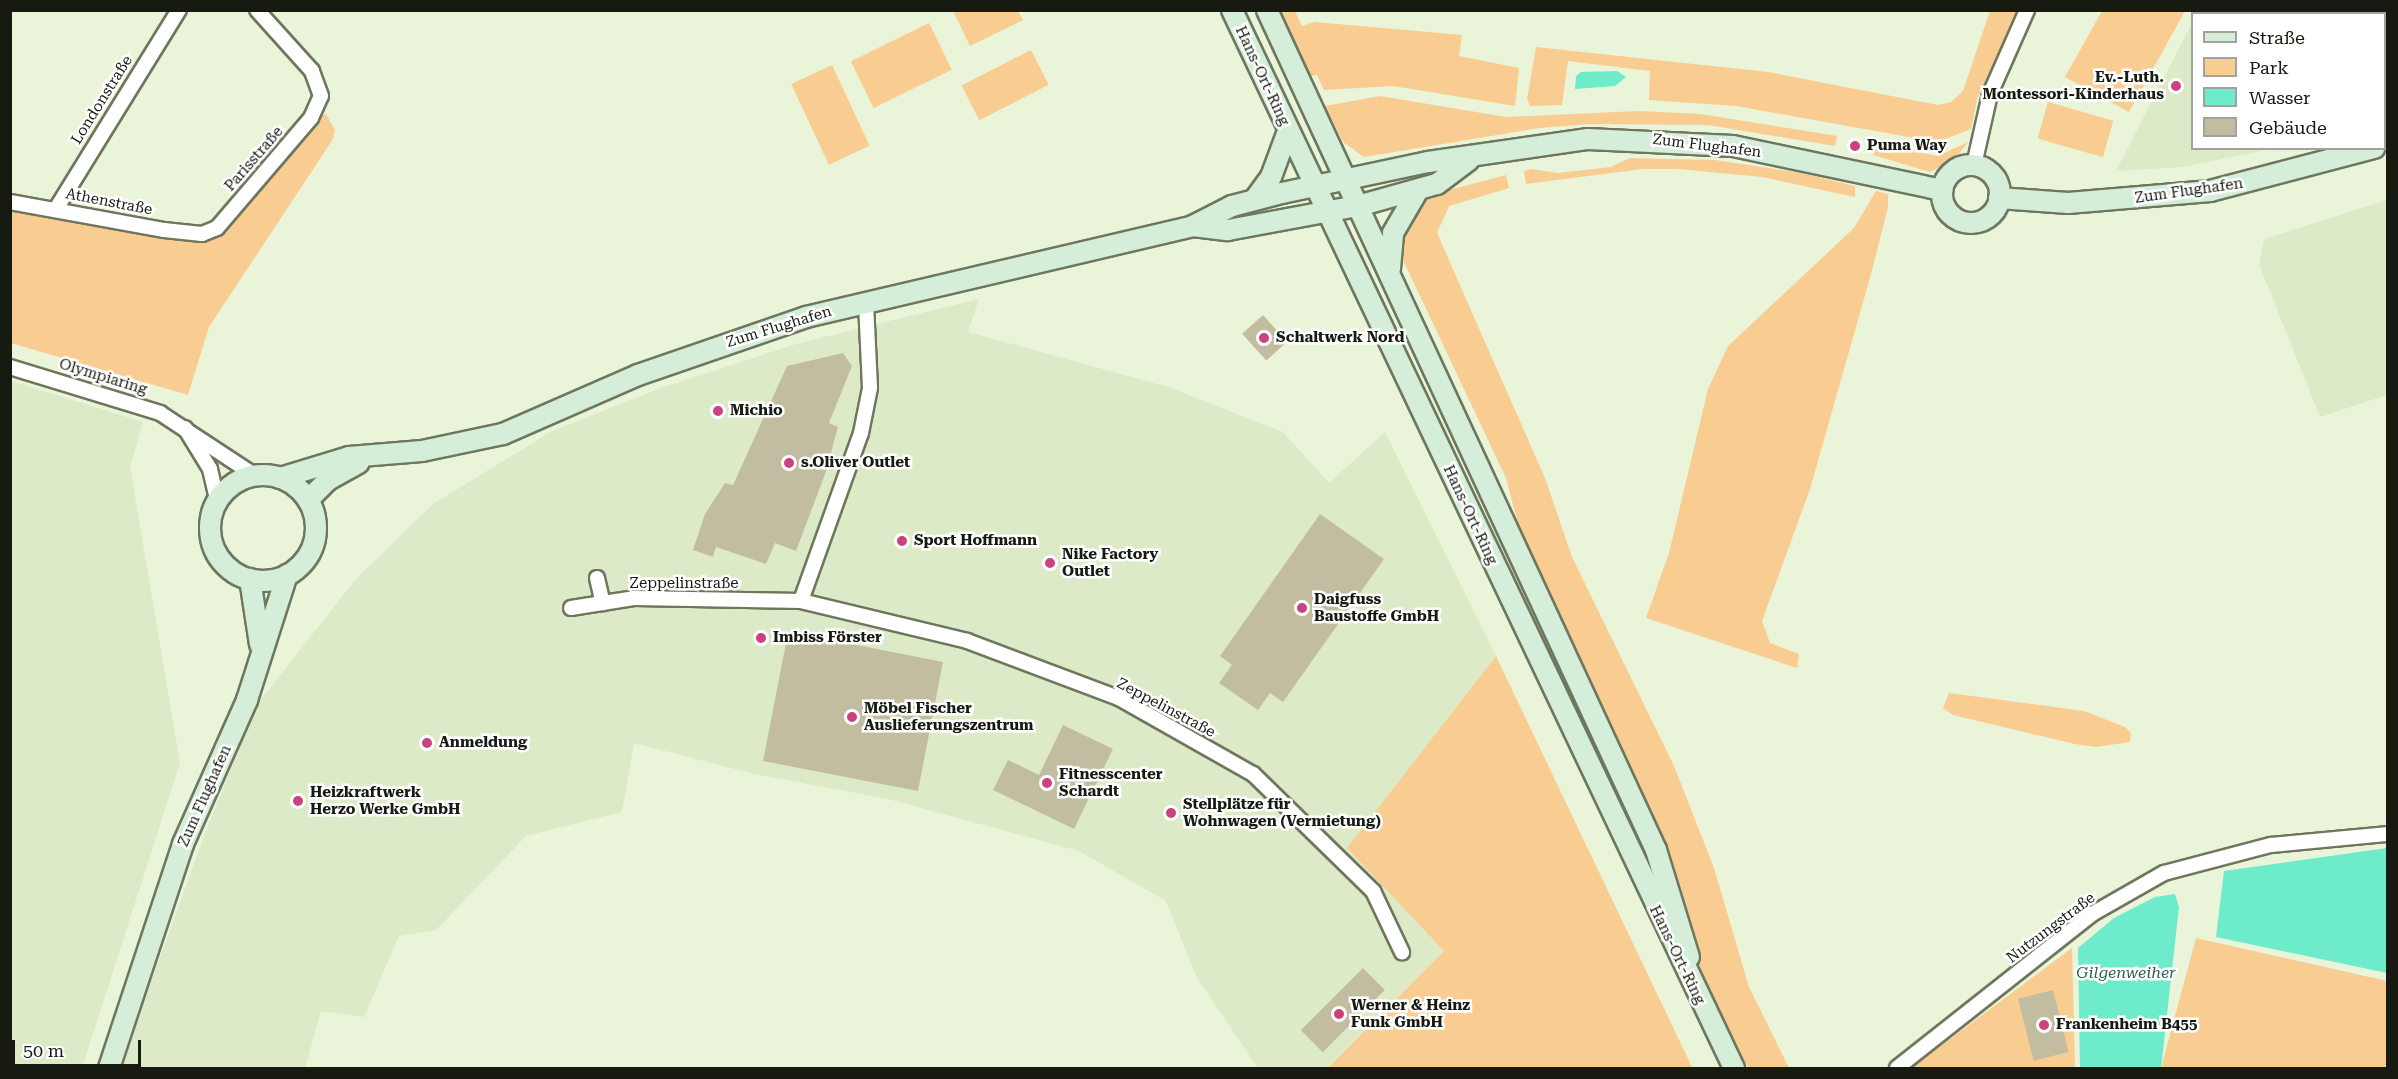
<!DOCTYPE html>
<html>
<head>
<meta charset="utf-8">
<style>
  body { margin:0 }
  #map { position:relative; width:2398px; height:1079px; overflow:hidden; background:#eaf4d8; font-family:"Roboto Serif",serif }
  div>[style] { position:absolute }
  .built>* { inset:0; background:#ddeac7 }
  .green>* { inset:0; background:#f9cc92; transform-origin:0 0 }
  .water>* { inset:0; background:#6debca }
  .building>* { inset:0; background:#c2bda1; transform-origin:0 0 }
  .roads { filter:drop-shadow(2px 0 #6e775e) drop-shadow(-2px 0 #6e775e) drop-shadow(0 2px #6e775e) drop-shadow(0 -2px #6e775e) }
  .street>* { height:14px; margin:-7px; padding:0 7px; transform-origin:7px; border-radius:7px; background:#fff }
  .secondary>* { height:20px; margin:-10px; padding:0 10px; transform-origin:10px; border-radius:10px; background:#d4eed9 }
  .secondary>.ring { margin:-10px; padding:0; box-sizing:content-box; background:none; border:20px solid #d4eed9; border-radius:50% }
  .dots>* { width:16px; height:16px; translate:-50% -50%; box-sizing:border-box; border:3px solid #fff; border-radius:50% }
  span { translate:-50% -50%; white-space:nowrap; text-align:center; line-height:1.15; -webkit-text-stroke:5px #fff; paint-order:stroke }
  .street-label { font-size:15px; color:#171a10 }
  .poi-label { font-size:15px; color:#171a10; font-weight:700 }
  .right { translate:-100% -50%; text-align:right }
  .left { translate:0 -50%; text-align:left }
  .water-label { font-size:16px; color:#2c6153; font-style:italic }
  .frame { position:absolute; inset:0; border:12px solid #171a10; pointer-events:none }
  .legend { position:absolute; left:2191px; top:12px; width:195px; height:138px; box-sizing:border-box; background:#fff; border:2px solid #a2a39f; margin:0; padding:8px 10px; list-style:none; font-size:18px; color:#171a10 }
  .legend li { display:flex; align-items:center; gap:12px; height:30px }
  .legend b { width:30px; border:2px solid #a2a39f }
  .scale { position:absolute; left:12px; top:1040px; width:129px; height:27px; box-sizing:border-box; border:3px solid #171a10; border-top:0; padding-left:8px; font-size:18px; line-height:21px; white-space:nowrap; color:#171a10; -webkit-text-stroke:4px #fff; paint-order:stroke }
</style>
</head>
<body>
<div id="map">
  <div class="built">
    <div style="clip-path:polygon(2192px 23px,2192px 148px,2271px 149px,2183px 167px,2116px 171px)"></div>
    <div style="clip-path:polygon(2387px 200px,2387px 395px,2320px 417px,2259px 264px,2264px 239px)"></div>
    <div style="clip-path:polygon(979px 299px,968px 332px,1168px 387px,1283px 432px,1329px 483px,1385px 432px,1496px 656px,1348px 848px,1444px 951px,1328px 1068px,1258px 1068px,1196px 976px,1166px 901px,1079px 851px,888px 799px,754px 774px,634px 743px,622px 812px,526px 836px,436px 930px,399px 936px,364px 1017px,321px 1011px,305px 1068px,120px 1068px,207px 828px,258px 703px,356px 579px,433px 504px,552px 431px,664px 387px,796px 344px)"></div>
    <div style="clip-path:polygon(11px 381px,143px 422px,130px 467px,180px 763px,82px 1068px,11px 1068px)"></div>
  </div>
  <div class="green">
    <div style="clip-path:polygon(953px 11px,1018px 11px,1023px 20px,970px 46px)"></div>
    <div style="clip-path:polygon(1276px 11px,1295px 11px,1302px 26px,1315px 22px,1462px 35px,1459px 56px,1519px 68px,1515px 106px,1393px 86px,1324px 90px,1317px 75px,1307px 76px)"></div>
    <div style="clip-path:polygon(1990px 11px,2020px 11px,1977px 99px,1971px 129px,1937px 142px,1736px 106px,1649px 100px,1650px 71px,1568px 61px,1562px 105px,1530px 106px,1527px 99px,1536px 47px,1768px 72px,1938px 105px,1951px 102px,1963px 91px)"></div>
    <div style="clip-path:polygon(2102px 11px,2185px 11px,2129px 112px,2065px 77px)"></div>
    <div style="left:929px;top:23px;width:52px;height:87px;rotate:64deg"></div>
    <div style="left:1031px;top:50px;width:39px;height:78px;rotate:63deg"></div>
    <div style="left:832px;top:65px;width:89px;height:45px;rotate:65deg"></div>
    <div style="clip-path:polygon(1380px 96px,1506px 117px,1638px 111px,1700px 114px,1837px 136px,1835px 146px,1708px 125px,1590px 124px,1539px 128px,1364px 157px,1343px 142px,1325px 106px)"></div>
    <div style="left:2048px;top:102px;width:68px;height:38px;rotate:16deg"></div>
    <div style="clip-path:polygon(326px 114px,335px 130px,333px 139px,209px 327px,188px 395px,11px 343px,11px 210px,202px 241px,223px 231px,320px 116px)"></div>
    <div style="clip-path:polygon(1968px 142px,1953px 161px,1930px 172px,1873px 155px,1875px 144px,1938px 156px)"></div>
    <div style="clip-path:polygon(1630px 158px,1715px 160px,1801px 173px,1855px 186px,1855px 197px,1762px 177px,1679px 169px,1643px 169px,1526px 184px,1524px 171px,1531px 169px,1558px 173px,1611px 167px)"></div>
    <div style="clip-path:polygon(1506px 175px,1509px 188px,1449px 206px,1437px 233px,1545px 478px,1572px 557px,1674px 766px,1714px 868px,1749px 987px,1789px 1068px,1748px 1068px,1715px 1002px,1524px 547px,1506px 478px,1403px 260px,1400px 248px,1405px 221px,1426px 196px)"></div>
    <div style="clip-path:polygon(1876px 191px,1888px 194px,1888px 207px,1871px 274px,1810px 489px,1762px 621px,1770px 643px,1799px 654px,1797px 668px,1646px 618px,1669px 553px,1708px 389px,1728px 346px,1854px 228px)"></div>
    <div style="clip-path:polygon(1496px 656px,1691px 1065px,1692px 1068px,1328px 1068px,1444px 951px,1347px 848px)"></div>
    <div style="clip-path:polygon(1949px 693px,2084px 711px,2125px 727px,2131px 733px,2130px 742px,2096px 747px,2075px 744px,1953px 715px,1943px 708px)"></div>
    <div style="clip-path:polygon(2196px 938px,2387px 981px,2387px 1068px,2161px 1068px)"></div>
    <div style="clip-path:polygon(2072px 948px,2075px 1068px,1909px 1068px,1930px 1054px)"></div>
  </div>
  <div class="water">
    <div style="clip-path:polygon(1617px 71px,1626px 77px,1615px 86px,1575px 89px,1576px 76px,1581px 72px)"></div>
    <div style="clip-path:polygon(2387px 848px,2387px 973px,2216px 937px,2224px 871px)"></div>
    <div style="clip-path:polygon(2175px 894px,2179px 907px,2161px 1068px,2080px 1068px,2078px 948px,2114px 918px,2155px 897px)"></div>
  </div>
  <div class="building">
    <div style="left:1263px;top:315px;width:36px;height:28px;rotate:48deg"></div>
    <div style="clip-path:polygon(843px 353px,852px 366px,829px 423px,838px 427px,831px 452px,837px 458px,834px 470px,827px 469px,796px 551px,775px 543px,766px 564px,716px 547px,713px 557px,693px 550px,705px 514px,725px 483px,733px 485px,787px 366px)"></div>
    <div style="clip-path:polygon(1320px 514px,1384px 559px,1283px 702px,1270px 693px,1258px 710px,1219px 683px,1232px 665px,1220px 656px)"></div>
    <div style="clip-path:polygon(796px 633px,943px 662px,918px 791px,763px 761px,786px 643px,794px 644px)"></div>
    <div style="clip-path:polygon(1063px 725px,1113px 749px,1074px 829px,993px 790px,1008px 760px,1039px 775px)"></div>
    <div style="left:1363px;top:968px;width:31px;height:88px;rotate:45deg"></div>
    <div style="left:2053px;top:990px;width:64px;height:36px;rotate:76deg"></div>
  </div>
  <div class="roads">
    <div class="street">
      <div style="left:1974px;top:165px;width:73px;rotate:-77.3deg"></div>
      <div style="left:1990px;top:94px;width:92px;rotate:-66.2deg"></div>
      <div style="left:10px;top:202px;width:157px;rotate:10.3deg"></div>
      <div style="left:164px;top:230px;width:38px;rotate:6deg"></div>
      <div style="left:202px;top:234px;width:16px;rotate:-22deg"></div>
      <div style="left:217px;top:228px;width:145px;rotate:-49.5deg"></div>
      <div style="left:311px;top:118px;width:24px;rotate:-66deg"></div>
      <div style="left:321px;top:96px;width:27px;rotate:-110deg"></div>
      <div style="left:312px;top:71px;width:82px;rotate:-132deg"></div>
      <div style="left:56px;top:209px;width:234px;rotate:-58.3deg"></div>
      <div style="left:866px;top:303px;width:85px;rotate:87.3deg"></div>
      <div style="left:870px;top:388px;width:46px;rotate:101.3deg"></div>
      <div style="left:861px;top:433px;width:178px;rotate:109.7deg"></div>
      <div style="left:801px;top:601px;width:171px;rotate:13.5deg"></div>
      <div style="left:967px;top:641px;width:162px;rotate:20.6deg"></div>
      <div style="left:1119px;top:698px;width:154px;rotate:29.6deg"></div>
      <div style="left:1253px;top:774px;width:168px;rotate:44.3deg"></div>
      <div style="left:1373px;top:891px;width:68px;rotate:64.6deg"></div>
      <div style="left:10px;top:367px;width:157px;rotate:17deg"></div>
      <div style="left:160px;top:413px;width:113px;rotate:33.4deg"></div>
      <div style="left:185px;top:428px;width:48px;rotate:58.6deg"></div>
      <div style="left:210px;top:469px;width:31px;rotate:77deg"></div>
      <div style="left:597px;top:578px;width:26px;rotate:77deg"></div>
      <div style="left:571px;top:608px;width:65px;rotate:-8.9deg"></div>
      <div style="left:635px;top:598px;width:166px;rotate:1deg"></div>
      <div style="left:1897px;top:1068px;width:248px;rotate:-38.3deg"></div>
      <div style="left:2092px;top:914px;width:83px;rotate:-29.7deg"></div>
      <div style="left:2164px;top:873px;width:111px;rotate:-14.7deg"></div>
      <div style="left:2271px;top:845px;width:118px;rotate:-5.4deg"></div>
    </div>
    <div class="secondary">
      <div style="left:1232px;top:10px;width:1171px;rotate:64.62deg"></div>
      <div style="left:1267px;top:10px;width:926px;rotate:65.15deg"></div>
      <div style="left:1656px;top:850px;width:112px;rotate:72.9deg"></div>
      <div class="ring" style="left:1942px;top:165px;width:38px;height:38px"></div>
      <div style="left:1999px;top:198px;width:69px;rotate:4.1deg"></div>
      <div style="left:2068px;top:203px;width:143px;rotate:-4.8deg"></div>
      <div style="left:2210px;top:191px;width:170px;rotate:-14.7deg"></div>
      <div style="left:1255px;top:199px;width:27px;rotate:-54deg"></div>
      <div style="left:1271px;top:177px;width:49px;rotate:-69.7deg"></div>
      <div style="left:1193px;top:226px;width:44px;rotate:-27.1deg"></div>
      <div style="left:1232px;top:206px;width:52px;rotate:-14.6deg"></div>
      <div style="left:1282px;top:193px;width:149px;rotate:-12deg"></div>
      <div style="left:1428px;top:162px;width:162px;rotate:-8.2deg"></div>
      <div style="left:1588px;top:139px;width:145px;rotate:2.8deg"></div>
      <div style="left:1733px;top:146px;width:214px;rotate:11.9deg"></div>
      <div style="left:1390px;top:269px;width:36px;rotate:-85deg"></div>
      <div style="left:1393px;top:233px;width:50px;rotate:-59.8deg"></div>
      <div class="ring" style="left:210px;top:475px;width:86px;height:86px"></div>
      <div style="left:280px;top:478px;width:72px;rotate:-16.9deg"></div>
      <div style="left:349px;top:457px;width:73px;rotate:-4.7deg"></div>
      <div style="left:422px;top:451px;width:83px;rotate:-11.9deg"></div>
      <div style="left:503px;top:434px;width:147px;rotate:-23.6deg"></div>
      <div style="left:638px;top:375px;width:178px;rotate:-19deg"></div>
      <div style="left:806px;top:317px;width:398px;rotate:-13.2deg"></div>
      <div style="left:1193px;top:226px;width:35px;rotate:7deg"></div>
      <div style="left:1228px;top:230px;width:132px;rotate:-10.5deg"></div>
      <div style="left:1358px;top:206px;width:82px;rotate:-15.6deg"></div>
      <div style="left:1437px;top:184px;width:40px;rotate:-37deg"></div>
      <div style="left:308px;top:500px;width:28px;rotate:-45deg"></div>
      <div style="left:328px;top:480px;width:35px;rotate:-29deg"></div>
      <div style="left:250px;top:579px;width:66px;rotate:81.3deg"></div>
      <div style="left:109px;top:1068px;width:236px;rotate:-71.7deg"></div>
      <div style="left:183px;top:844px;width:158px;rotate:-66deg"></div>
      <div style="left:247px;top:700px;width:131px;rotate:-72.3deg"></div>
    </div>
  </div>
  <div class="dots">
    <div style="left:2176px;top:86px;background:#cb427d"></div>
    <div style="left:1855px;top:146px;background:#cb427d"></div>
    <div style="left:1264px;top:338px;background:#cb427d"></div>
    <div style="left:718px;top:411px;background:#cb427d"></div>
    <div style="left:789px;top:463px;background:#cb427d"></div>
    <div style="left:902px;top:541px;background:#cb427d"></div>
    <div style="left:1050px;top:563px;background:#cb427d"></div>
    <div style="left:1302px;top:608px;background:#cb427d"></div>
    <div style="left:761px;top:638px;background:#cb427d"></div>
    <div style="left:852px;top:717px;background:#cb427d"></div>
    <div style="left:427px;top:743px;background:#cb427d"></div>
    <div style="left:1047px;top:783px;background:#cb427d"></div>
    <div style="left:298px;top:801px;background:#cb427d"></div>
    <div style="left:1171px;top:813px;background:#cb427d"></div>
    <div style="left:1339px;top:1014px;background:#cb427d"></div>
    <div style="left:2044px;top:1025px;background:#cb427d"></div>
  </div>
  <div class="street-label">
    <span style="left:1262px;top:76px;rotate:65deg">Hans-Ort-Ring</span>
    <span style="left:102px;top:100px;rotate:-58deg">Londonstraße</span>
    <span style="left:1707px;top:146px;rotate:7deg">Zum Flughafen</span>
    <span style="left:254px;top:159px;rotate:-49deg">Parisstraße</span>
    <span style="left:2189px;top:191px;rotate:-8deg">Zum Flughafen</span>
    <span style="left:109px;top:202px;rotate:11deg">Athenstraße</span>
    <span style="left:779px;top:327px;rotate:-17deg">Zum Flughafen</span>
    <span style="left:103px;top:377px;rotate:17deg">Olympiaring</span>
    <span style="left:1470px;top:515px;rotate:65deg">Hans-Ort-Ring</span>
    <span style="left:684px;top:584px">Zeppelinstraße</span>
    <span style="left:1166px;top:708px;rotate:28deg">Zeppelinstraße</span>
    <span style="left:205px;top:796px;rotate:-66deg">Zum Flughafen</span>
    <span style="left:2051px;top:928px;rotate:-37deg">Nutzungstraße</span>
    <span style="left:1677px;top:955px;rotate:64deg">Hans-Ort-Ring</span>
  </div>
  <div class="poi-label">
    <span class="right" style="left:2164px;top:86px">Ev.-Luth.<br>Montessori-Kinderhaus</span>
    <span class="left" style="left:1867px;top:146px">Puma Way</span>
    <span class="left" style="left:1276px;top:338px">Schaltwerk Nord</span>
    <span class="left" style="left:730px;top:411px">Michio</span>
    <span class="left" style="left:801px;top:463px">s.Oliver Outlet</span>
    <span class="left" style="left:914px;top:541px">Sport Hoffmann</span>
    <span class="left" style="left:1062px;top:563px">Nike Factory<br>Outlet</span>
    <span class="left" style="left:1314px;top:608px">Daigfuss<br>Baustoffe GmbH</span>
    <span class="left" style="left:773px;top:638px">Imbiss Förster</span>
    <span class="left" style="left:864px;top:717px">Möbel Fischer<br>Auslieferungszentrum</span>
    <span class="left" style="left:439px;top:743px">Anmeldung</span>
    <span class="left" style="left:1059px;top:783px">Fitnesscenter<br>Schardt</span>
    <span class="left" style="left:310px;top:801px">Heizkraftwerk<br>Herzo Werke GmbH</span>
    <span class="left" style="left:1183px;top:813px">Stellplätze für<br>Wohnwagen (Vermietung)</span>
    <span class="left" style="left:1351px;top:1014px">Werner &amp; Heinz<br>Funk GmbH</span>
    <span class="left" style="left:2056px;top:1025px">Frankenheim B455</span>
  </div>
  <div class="water-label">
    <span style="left:2126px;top:973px">Gilgenweiher</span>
  </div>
  <div class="frame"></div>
  <ul class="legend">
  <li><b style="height:8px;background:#d4eed9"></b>Straße</li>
  <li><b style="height:16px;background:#f9cc92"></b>Park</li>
  <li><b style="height:16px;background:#6debca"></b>Wasser</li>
  <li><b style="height:16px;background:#c2bda1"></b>Gebäude</li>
  </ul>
  <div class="scale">50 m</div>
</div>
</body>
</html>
